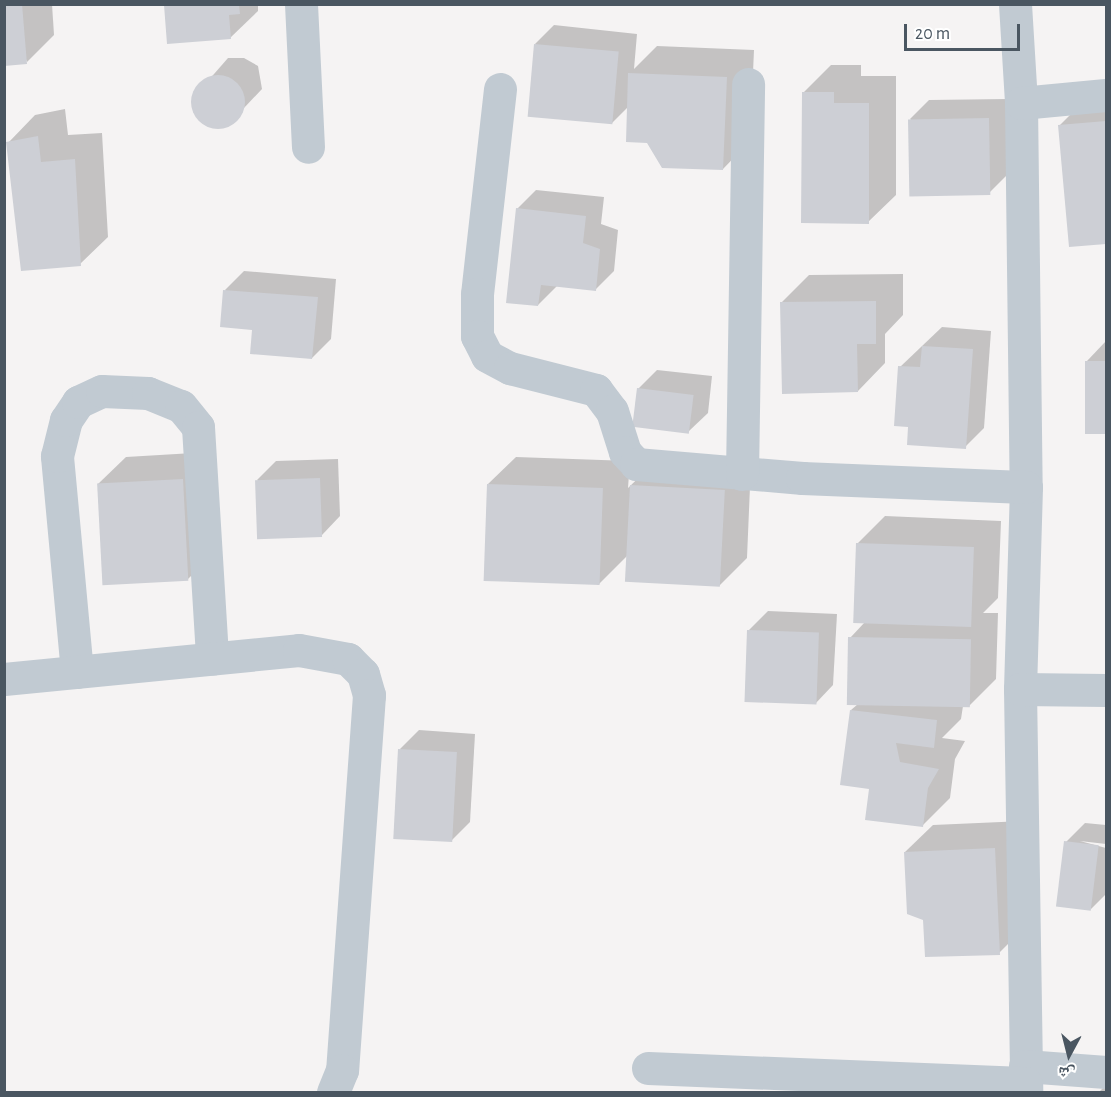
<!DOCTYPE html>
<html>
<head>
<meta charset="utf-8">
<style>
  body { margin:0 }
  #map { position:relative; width:1111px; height:1097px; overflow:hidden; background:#f5f3f3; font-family:"Alegreya Sans","Noto Naskh Arabic",sans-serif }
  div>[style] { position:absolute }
  .shadow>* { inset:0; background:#0003 }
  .building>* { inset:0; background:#cdcfd5; transform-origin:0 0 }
  .round { border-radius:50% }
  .street>* { height:33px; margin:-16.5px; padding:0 16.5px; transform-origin:16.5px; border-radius:16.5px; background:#c1cad2 }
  span { translate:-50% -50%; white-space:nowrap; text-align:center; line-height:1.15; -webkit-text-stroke:6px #fff; paint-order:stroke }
  .frame { position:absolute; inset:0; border:6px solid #4a5661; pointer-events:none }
  .north { position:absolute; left:1039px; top:1025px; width:60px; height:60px; -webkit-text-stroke:4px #fff; paint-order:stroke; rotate:187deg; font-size:16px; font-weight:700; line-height:24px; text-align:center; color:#4a5661 }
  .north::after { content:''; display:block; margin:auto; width:21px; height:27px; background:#4a5661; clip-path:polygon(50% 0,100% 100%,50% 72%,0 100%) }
  .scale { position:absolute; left:904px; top:24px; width:116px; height:27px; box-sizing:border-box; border:3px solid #4a5661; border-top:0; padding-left:8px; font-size:18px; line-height:21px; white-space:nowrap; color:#4a5661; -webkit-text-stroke:4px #fff; paint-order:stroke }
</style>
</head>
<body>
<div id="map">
  <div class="shadow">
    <div style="clip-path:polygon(4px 4px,52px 4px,54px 35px,27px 62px)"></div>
    <div style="clip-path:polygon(166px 4px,258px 4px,258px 11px,230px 38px,169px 42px)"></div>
    <div style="clip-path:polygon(554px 25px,637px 34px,634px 69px,657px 46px,754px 50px,750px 141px,723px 169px,628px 107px,611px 124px,535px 44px)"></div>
    <div style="clip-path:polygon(228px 58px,244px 58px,258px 66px,262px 89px,226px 127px,209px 126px,196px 115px,193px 98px)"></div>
    <div style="clip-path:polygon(831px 65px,861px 65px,861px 76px,896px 76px,896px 195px,868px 222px,803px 93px)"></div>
    <div style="clip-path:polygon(1106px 97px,1106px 242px,1070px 246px,1059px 126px,1087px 98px)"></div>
    <div style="clip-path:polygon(1007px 99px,1008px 174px,989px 193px,910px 119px,929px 100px)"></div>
    <div style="clip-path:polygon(65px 109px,68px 135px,102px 133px,108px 237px,80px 264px,8px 143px,35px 115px)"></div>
    <div style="clip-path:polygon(536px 190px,604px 197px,601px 224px,618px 230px,614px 271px,595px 290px,557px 286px,538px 305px,517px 209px)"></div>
    <div style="clip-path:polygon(244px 271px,336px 279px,331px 339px,312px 358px,253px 329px,225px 290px)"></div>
    <div style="clip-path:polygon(903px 274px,903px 315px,885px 334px,885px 363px,858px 391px,781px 303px,809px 275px)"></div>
    <div style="clip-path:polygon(942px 327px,991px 331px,984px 428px,965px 447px,910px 425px,900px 367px)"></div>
    <div style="clip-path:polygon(1106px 341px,1106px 433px,1085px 433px,1087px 361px)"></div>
    <div style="clip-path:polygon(657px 370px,712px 376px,708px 413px,689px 431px,638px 389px)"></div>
    <div style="clip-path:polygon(210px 452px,215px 552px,188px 579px,98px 484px,126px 457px)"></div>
    <div style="clip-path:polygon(516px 457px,630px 461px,628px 488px,659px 458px,751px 463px,747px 558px,719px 586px,628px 555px,598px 585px,488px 484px)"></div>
    <div style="clip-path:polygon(338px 459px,340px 516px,322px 535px,257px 480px,276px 461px)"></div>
    <div style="clip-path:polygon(885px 516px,1001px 521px,998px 598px,983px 613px,998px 613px,996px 679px,968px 707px,963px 706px,961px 719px,942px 738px,965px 741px,955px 759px,950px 798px,923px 825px,871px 788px,851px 710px,858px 704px,850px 638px,865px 622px,857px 544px)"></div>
    <div style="clip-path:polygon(768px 611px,837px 614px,833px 685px,815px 704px,749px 630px)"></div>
    <div style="clip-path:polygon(419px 730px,475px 734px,470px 822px,451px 841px,400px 749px)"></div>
    <div style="clip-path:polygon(1022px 821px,1026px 926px,999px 953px,925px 919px,905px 852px,933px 825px)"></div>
    <div style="clip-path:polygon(1085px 823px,1106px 825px,1106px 844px,1080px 841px,1106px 848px,1106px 894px,1091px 909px,1066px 842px)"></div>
    <div style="clip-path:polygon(1106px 1085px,1106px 1092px,1099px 1092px)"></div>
  </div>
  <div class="building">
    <div style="clip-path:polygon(4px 4px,22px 4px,27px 64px,4px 66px)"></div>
    <div style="clip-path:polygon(164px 5px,239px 5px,240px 14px,229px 15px,231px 39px,167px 44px)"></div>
    <div style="left:534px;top:44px;width:85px;height:73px;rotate:5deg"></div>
    <div style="clip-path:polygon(628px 73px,727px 77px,723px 170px,662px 168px,647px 143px,626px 142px)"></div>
    <div class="round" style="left:191px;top:75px;width:54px;height:54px"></div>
    <div style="clip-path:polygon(802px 92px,834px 92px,834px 103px,869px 103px,869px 224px,801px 223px)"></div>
    <div style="left:989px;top:118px;width:77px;height:81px;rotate:89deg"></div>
    <div style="clip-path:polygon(1106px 121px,1106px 244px,1069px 247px,1058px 125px)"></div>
    <div style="clip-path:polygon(38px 136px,41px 162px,75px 159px,81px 266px,21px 271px,6px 142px)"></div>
    <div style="clip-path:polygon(516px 208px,586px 216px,583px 243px,600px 249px,596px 291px,541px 285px,538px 306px,506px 303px)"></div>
    <div style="clip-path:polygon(223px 290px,318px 297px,312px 359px,250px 354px,252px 330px,220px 327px)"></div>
    <div style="clip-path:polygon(876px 301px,876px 344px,857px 344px,858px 392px,782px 394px,780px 302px)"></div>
    <div style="clip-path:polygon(922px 346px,973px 349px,966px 449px,907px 445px,908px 427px,894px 426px,898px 366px,920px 367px)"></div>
    <div style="left:1085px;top:361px;width:21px;height:73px"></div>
    <div style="left:637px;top:388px;width:57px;height:39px;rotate:7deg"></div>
    <div style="left:320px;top:478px;width:59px;height:65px;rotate:88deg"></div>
    <div style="left:183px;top:479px;width:102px;height:86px;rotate:87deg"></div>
    <div style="left:487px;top:484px;width:116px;height:97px;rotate:2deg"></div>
    <div style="left:630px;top:485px;width:95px;height:97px;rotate:3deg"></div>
    <div style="left:856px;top:543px;width:118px;height:80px;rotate:2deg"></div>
    <div style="left:747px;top:630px;width:72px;height:72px;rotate:2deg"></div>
    <div style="left:848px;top:637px;width:123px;height:68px;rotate:1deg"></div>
    <div style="clip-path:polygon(850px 710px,937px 720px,934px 748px,896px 743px,900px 762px,939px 769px,928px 788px,923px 827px,865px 820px,869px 789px,840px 785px)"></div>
    <div style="left:398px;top:749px;width:59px;height:90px;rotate:3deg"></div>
    <div style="left:1064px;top:841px;width:35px;height:66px;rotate:7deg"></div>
    <div style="clip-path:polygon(995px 848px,1000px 955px,925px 957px,923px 920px,907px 914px,904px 852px)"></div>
  </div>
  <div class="street">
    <div style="left:301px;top:4px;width:143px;rotate:87.2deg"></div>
    <div style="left:1015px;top:4px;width:99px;rotate:86.5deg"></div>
    <div style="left:1021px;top:103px;width:384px;rotate:89.3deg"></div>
    <div style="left:1026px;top:487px;width:202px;rotate:91.7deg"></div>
    <div style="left:1020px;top:689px;width:403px;rotate:89.1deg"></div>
    <div style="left:500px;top:89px;width:206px;rotate:96.4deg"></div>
    <div style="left:477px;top:294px;width:42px;rotate:90deg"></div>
    <div style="left:477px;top:336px;width:22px;rotate:63deg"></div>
    <div style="left:487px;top:356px;width:26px;rotate:28deg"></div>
    <div style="left:510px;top:368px;width:89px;rotate:14.3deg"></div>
    <div style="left:596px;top:390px;width:26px;rotate:53deg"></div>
    <div style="left:612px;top:411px;width:43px;rotate:72.4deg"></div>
    <div style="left:625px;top:452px;width:16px;rotate:47deg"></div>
    <div style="left:636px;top:464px;width:167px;rotate:4.8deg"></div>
    <div style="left:802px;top:478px;width:224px;rotate:2.3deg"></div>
    <div style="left:1021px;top:103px;width:85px;rotate:-5.4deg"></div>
    <div style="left:742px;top:474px;width:390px;rotate:-89.1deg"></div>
    <div style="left:77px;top:672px;width:217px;rotate:-95.3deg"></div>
    <div style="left:57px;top:456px;width:37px;rotate:-76deg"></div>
    <div style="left:66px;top:420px;width:22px;rotate:-56deg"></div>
    <div style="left:78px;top:402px;width:26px;rotate:-25deg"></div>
    <div style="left:102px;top:391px;width:46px;rotate:2.5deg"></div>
    <div style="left:148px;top:393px;width:35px;rotate:22deg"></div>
    <div style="left:181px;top:406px;width:27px;rotate:51deg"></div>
    <div style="left:198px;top:427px;width:232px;rotate:86.5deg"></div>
    <div style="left:4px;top:679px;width:296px;rotate:-5.6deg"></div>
    <div style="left:299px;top:650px;width:50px;rotate:10.4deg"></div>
    <div style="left:348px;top:659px;width:21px;rotate:45deg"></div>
    <div style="left:363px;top:674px;width:22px;rotate:74deg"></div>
    <div style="left:369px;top:695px;width:376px;rotate:94.1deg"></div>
    <div style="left:342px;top:1070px;width:24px;rotate:112deg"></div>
    <div style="left:1020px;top:689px;width:86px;rotate:0.7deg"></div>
    <div style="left:1025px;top:1066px;width:81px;rotate:4.2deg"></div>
    <div style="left:648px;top:1068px;width:378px;rotate:2.3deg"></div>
  </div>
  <div class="frame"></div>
  <div class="north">ش</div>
  <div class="scale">20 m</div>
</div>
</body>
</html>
